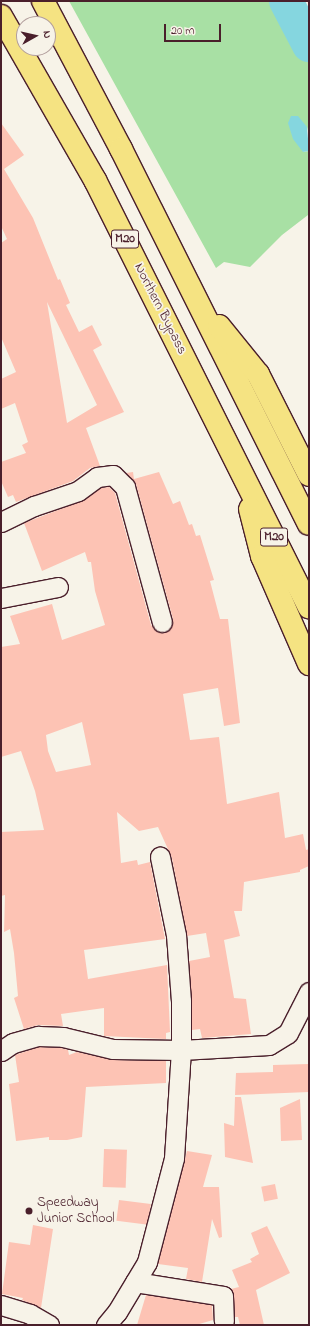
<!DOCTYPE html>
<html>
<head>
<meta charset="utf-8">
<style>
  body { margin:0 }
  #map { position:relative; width:310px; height:1326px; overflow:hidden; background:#f7f3e8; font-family:"Indie Flower",sans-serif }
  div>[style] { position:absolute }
  .green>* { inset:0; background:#a8e0a4 }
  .water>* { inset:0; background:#85d6df }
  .river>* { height:34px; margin:-17px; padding:0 17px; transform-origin:17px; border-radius:17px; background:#85d6df }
  .building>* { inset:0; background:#fdc3b4; transform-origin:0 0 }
  .roads { filter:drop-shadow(1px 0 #4a1f2b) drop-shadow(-1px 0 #4a1f2b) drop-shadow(0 1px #4a1f2b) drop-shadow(0 -1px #4a1f2b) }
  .minor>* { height:19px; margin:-9.5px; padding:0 9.5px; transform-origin:9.5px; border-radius:9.5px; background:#f7f3e8 }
  .highway>* { height:22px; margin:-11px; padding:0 11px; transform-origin:11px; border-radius:11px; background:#f5e382 }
  .dots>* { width:11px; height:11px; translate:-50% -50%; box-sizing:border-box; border:2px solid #f7f3e8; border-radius:50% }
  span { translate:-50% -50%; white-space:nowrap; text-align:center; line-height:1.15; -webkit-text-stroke:3.5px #f7f3e8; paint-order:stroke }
  .shield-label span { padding:1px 3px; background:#f7f3e8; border:1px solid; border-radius:3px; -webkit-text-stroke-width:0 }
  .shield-label { font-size:13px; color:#4a1f2b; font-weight:700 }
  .street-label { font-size:14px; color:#4a1f2b }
  .poi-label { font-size:14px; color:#4a1f2b }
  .left { translate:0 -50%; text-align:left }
  .frame { position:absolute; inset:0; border:2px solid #4a1f2b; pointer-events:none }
  .north { position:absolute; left:16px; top:16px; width:40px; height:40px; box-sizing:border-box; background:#f7f3e8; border:1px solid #b29e9c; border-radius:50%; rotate:82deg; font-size:11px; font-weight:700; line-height:16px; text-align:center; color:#4a1f2b }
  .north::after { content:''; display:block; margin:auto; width:14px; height:18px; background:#4a1f2b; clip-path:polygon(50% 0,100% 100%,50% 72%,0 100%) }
  .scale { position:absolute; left:164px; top:24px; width:57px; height:18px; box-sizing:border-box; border:2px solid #4a1f2b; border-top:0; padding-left:5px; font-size:12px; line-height:14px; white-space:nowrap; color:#4a1f2b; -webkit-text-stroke:3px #f7f3e8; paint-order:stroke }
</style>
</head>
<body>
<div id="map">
  <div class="green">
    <div style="clip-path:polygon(69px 1px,286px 1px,309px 45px,309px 135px,307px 127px,303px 152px,309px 151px,308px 215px,282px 235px,250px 267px,224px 262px,216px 268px)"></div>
  </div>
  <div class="water">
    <div style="clip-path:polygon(291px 116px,298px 116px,307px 127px,309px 151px,303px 152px,293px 139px,288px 123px)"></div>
  </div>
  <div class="river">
    <div style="left:286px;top:1px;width:50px;rotate:62.4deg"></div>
  </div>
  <div class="building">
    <div style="clip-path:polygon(evenodd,1px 123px,24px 155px,4px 169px,33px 218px,58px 280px,60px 279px,70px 303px,66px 305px,79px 332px,92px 325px,102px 345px,93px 350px,124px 412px,86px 428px,100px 466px,90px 468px,73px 481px,16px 502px,13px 495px,8px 497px,1px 481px,1px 462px,26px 453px,22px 445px,28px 442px,15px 403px,1px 409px,1px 379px,16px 372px,1px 337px,1px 243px,7px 239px,1px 226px,1px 123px,47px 302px,97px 405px,67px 423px,47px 302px)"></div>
    <div style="clip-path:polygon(evenodd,133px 472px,134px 479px,159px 472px,173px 504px,180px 501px,189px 525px,192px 524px,196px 536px,200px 535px,214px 580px,210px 581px,220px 619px,228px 619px,240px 723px,224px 726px,218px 688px,183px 694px,190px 740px,219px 737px,227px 804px,279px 792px,285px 838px,303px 834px,306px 850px,309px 849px,309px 866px,300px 870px,300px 872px,244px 882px,242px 911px,234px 911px,240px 936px,224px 940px,234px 998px,246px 999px,251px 1034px,202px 1038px,200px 1029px,192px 1030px,189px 961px,210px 957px,206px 933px,187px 936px,172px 858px,158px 827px,139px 831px,117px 812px,121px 863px,137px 860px,138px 865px,150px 862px,165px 939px,84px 950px,88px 979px,167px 965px,170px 1032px,166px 1033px,166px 1039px,104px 1036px,104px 1008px,61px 1014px,63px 1026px,38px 1025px,24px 1029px,14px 998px,18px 996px,14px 953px,10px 929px,4px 932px,5px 895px,1px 896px,1px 832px,44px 830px,35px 791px,21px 751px,1px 757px,1px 647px,20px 644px,10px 616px,52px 604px,62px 640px,105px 625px,95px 591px,91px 562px,88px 562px,85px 552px,42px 571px,24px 523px,82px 501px,101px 488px,109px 487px,115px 493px,151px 625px,159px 632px,165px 632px,172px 625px,173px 619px,136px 484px,126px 473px,133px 472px,82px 722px,91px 765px,56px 772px,48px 751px,46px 735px,82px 722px)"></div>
    <div style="clip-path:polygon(39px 1047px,61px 1048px,68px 1050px,69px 1055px,77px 1052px,113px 1060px,166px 1061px,166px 1083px,86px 1087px,82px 1137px,67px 1140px,49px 1140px,49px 1137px,16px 1141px,9px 1084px,19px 1082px,15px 1055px)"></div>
    <div style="clip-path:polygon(309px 1064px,309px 1092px,235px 1095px,236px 1073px,273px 1072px,273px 1065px)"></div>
    <div style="clip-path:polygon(235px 1097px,241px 1097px,253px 1163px,225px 1157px,224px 1123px,234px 1126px)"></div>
    <div style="clip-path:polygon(300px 1099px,302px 1140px,281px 1141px,280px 1108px)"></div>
    <div style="left:104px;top:1149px;width:23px;height:38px;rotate:2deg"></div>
    <div style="clip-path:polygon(187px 1151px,212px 1155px,203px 1187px,219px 1187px,222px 1237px,219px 1238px,212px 1219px,202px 1282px,186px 1279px,188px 1268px,158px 1264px)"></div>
    <div style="left:275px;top:1184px;width:15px;height:14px;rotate:79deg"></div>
    <div style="left:119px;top:1200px;width:32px;height:21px;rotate:7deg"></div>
    <div style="clip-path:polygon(33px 1225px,53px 1229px,41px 1308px,22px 1300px,23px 1298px,2px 1294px,9px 1242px,30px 1245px)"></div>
    <div style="clip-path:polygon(267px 1226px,290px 1273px,256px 1290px,264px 1325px,240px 1325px,238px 1317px,235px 1317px,231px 1289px,239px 1287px,232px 1270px,252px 1262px,250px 1259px,259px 1254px,251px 1233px)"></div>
    <div style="clip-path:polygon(146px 1295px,212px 1305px,213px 1320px,196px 1325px,137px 1325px)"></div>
  </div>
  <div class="roads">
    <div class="minor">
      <div style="left:1px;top:522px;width:37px;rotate:-26deg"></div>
      <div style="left:34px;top:506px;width:46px;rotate:-18.8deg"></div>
      <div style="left:78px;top:491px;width:24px;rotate:-36deg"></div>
      <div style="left:97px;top:477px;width:16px;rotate:-7deg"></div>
      <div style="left:113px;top:475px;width:17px;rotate:45deg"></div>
      <div style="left:125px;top:487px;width:140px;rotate:74.7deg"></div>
      <div style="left:1px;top:598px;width:58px;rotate:-10.9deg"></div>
      <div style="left:1px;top:1051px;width:14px;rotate:-34deg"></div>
      <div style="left:13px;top:1043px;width:26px;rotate:-16deg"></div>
      <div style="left:38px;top:1036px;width:25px;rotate:2deg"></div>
      <div style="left:63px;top:1037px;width:51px;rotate:13.5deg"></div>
      <div style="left:113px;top:1049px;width:68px;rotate:0.8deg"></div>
      <div style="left:181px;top:1050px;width:88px;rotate:-3.3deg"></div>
      <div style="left:269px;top:1045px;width:22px;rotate:-32deg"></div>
      <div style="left:288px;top:1033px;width:46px;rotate:-62.9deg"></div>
      <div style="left:135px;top:1282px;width:89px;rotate:9deg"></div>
      <div style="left:223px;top:1296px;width:25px;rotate:88deg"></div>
      <div style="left:1px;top:1305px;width:30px;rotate:17deg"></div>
      <div style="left:30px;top:1314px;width:22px;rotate:30deg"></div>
      <div style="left:106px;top:1325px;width:17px;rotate:-50deg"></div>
      <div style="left:117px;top:1312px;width:58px;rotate:-59deg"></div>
      <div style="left:147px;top:1262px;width:107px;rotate:-75.4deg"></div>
      <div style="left:174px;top:1158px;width:108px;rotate:-86.3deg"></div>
      <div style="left:181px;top:1050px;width:49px;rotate:-90deg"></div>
      <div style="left:181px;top:1001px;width:66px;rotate:-94.3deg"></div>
      <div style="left:176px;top:935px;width:80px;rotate:-101.6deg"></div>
    </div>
    <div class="highway">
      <div style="left:43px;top:1px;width:167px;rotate:62.2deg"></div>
      <div style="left:121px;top:149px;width:419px;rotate:63.4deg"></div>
      <div style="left:1px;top:16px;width:189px;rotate:60.2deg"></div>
      <div style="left:95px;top:180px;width:478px;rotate:63.4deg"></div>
      <div style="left:219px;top:326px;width:62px;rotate:50.9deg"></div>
      <div style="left:258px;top:374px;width:113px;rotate:63.2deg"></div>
      <div style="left:250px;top:509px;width:49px;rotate:75.7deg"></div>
      <div style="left:262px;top:556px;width:118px;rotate:66.5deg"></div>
    </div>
  </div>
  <div class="dots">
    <div style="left:29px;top:1211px;background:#4a1f2b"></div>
  </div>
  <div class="shield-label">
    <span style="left:125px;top:239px">M20</span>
    <span style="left:274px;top:537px">M20</span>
  </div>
  <div class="street-label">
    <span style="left:160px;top:309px;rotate:63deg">Northern Bypass</span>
  </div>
  <div class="poi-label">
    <span class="left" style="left:37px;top:1211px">Speedway<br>Junior School</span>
  </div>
  <div class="frame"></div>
  <div class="north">N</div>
  <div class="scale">20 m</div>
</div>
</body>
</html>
